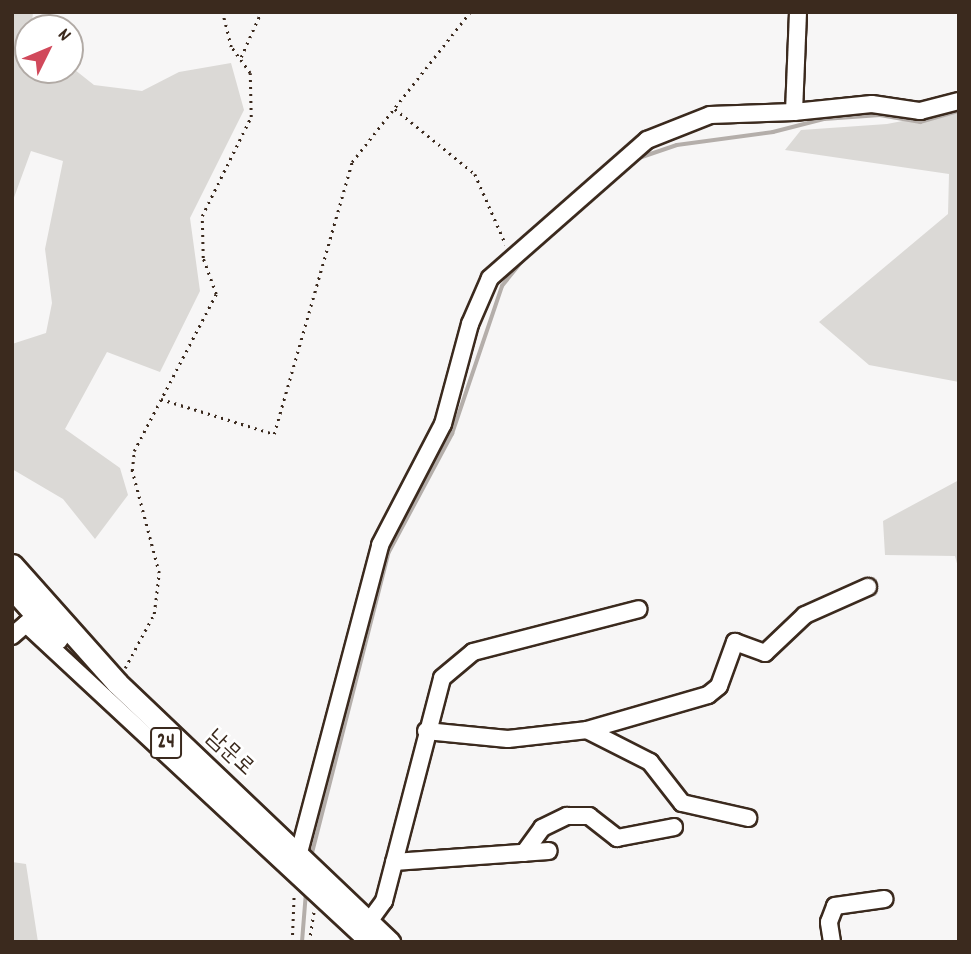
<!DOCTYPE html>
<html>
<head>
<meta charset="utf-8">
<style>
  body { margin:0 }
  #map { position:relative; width:971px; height:954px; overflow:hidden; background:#f7f6f6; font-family:Dekko,"Poor Story",sans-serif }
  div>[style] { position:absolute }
  .green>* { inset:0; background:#dbd9d6 }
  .stream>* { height:3.5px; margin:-1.75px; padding:0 1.75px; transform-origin:1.75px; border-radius:1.75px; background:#b4aeaa }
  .path>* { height:2.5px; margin-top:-1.25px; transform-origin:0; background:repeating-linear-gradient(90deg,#3b2a1e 0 2px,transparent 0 7px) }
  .roads { filter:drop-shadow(2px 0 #3b2a1e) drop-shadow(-2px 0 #3b2a1e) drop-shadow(0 2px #3b2a1e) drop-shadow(0 -2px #3b2a1e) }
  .minor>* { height:16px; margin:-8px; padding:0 8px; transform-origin:8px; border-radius:8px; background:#fff }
  .major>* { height:21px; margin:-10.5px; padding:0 10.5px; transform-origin:10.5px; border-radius:10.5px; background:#fff }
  span { translate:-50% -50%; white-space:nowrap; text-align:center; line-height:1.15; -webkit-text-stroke:5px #fff; paint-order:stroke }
  .shield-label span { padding:2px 5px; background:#fff; border:2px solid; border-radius:5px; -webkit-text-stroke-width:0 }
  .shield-label { font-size:21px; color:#3b2a1e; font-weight:700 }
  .street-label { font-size:23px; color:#3b2a1e }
  .frame { position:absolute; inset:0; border:14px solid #3b2a1e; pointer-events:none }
  .north { position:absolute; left:14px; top:14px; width:70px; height:70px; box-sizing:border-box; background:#fff; border:2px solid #b1aaa5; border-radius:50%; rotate:47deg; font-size:19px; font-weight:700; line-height:28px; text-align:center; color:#3b2a1e }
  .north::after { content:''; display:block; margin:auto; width:24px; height:32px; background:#d1495b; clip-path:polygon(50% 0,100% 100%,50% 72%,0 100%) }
</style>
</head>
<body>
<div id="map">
  <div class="green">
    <div style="clip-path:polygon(12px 12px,33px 12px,28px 70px,70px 66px,94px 85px,142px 91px,179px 72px,231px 63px,244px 110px,190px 218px,200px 291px,160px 372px,107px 352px,65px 429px,120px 468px,128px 495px,95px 539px,63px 499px,12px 469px,12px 344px,46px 333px,52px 303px,45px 249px,63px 161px,31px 151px,12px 203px)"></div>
    <div style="clip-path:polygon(959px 110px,959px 382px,869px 365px,819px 322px,948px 214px,949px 174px,785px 150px,801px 130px,887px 124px)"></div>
    <div style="clip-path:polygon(959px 480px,959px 571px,955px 556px,885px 555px,883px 521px)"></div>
    <div style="clip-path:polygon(12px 862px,26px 864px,38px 942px,12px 942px)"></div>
  </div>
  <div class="stream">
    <div style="left:633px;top:160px;width:46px;rotate:-18.8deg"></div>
    <div style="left:677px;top:145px;width:97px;rotate:-7.7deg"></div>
    <div style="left:773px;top:132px;width:53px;rotate:-14.3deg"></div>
    <div style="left:824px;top:119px;width:56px;rotate:-4.1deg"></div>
    <div style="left:880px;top:115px;width:41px;rotate:9.9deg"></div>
    <div style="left:920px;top:122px;width:41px;rotate:-15.8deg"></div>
    <div style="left:311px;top:857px;width:315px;rotate:-75.7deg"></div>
    <div style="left:389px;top:552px;width:134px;rotate:-61.9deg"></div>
    <div style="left:452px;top:434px;width:156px;rotate:-71.3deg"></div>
    <div style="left:502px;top:286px;width:38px;rotate:-51deg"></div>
    <div style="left:302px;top:942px;width:50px;rotate:-85.4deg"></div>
  </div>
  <div class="path">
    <div style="left:241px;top:57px;width:49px;rotate:-66deg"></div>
    <div style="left:395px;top:109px;width:103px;rotate:39.1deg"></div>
    <div style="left:475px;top:174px;width:77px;rotate:66.4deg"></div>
    <div style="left:161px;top:399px;width:118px;rotate:17.2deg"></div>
    <div style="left:274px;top:434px;width:283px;rotate:-74deg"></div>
    <div style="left:352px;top:162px;width:191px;rotate:-51.8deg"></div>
    <div style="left:125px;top:668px;width:61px;rotate:-61.8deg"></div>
    <div style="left:154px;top:614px;width:41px;rotate:-83deg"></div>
    <div style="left:159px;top:573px;width:106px;rotate:-104.8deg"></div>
    <div style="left:132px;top:471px;width:20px;rotate:-84deg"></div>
    <div style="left:134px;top:451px;width:177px;rotate:-62.4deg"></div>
    <div style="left:216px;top:294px;width:38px;rotate:-110deg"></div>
    <div style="left:203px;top:258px;width:42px;rotate:-91.4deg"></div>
    <div style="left:202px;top:216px;width:110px;rotate:-63.7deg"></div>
    <div style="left:251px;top:117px;width:44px;rotate:-91.3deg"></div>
    <div style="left:250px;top:73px;width:32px;rotate:-126deg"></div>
    <div style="left:231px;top:47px;width:36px;rotate:-104deg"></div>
    <div style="left:292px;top:942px;width:49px;rotate:-87.7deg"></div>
    <div style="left:309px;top:942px;width:33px;rotate:-81deg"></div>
  </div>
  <div class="roads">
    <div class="minor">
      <div style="left:794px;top:112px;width:78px;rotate:-5.9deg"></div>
      <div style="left:872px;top:104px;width:49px;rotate:8.3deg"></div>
      <div style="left:920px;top:111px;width:40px;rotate:-14.4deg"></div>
      <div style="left:26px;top:624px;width:467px;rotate:42.9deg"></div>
      <div style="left:12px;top:636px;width:29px;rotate:-41deg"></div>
      <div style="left:587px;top:730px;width:126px;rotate:-16.1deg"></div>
      <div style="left:708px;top:695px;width:14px;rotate:-39deg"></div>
      <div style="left:719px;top:686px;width:47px;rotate:-70deg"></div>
      <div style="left:735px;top:642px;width:32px;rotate:20deg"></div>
      <div style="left:765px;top:653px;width:55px;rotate:-43.5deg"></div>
      <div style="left:805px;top:615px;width:69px;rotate:-24deg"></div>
      <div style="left:426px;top:731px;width:82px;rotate:5.6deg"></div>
      <div style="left:508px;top:739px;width:80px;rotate:-6.5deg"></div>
      <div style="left:587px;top:730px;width:71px;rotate:26.9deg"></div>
      <div style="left:650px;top:762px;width:52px;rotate:52deg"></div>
      <div style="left:682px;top:803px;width:68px;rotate:12.8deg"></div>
      <div style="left:524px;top:853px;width:31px;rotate:-54deg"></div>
      <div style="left:542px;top:828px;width:28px;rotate:-26deg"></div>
      <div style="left:567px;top:816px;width:22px"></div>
      <div style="left:589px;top:816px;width:36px;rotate:38deg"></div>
      <div style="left:617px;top:838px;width:58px;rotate:-10.9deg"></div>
      <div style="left:394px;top:862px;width:155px;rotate:-4.1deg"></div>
      <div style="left:296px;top:864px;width:330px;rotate:-75.2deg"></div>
      <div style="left:380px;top:545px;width:136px;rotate:-62.5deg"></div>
      <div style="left:443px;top:424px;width:104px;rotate:-74.9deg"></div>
      <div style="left:470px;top:324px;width:50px;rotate:-66.5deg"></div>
      <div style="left:490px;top:278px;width:209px;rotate:-41.3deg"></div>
      <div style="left:647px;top:140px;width:68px;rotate:-21.6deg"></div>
      <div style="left:710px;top:115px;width:84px;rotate:-2deg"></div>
      <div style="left:794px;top:112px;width:100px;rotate:-87.7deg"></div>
      <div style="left:360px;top:934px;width:41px;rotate:-54deg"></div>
      <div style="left:384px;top:901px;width:230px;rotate:-75.4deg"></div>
      <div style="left:442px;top:678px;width:40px;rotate:-40deg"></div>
      <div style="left:473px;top:652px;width:171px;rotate:-14.5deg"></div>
      <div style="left:832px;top:942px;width:20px;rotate:-99deg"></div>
      <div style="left:829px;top:922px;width:17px;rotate:-69deg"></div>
      <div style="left:835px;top:906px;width:50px;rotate:-8deg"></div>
    </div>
    <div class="major">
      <div style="left:12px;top:565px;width:158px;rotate:48.3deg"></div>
      <div style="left:117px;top:683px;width:376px;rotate:43.6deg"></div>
      <div style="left:13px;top:589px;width:66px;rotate:48.1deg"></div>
    </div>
  </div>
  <div class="shield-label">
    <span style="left:166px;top:743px">24</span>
  </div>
  <div class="street-label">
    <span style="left:229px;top:754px;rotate:43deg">남문로</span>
  </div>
  <div class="frame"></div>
  <div class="north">N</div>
</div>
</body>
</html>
